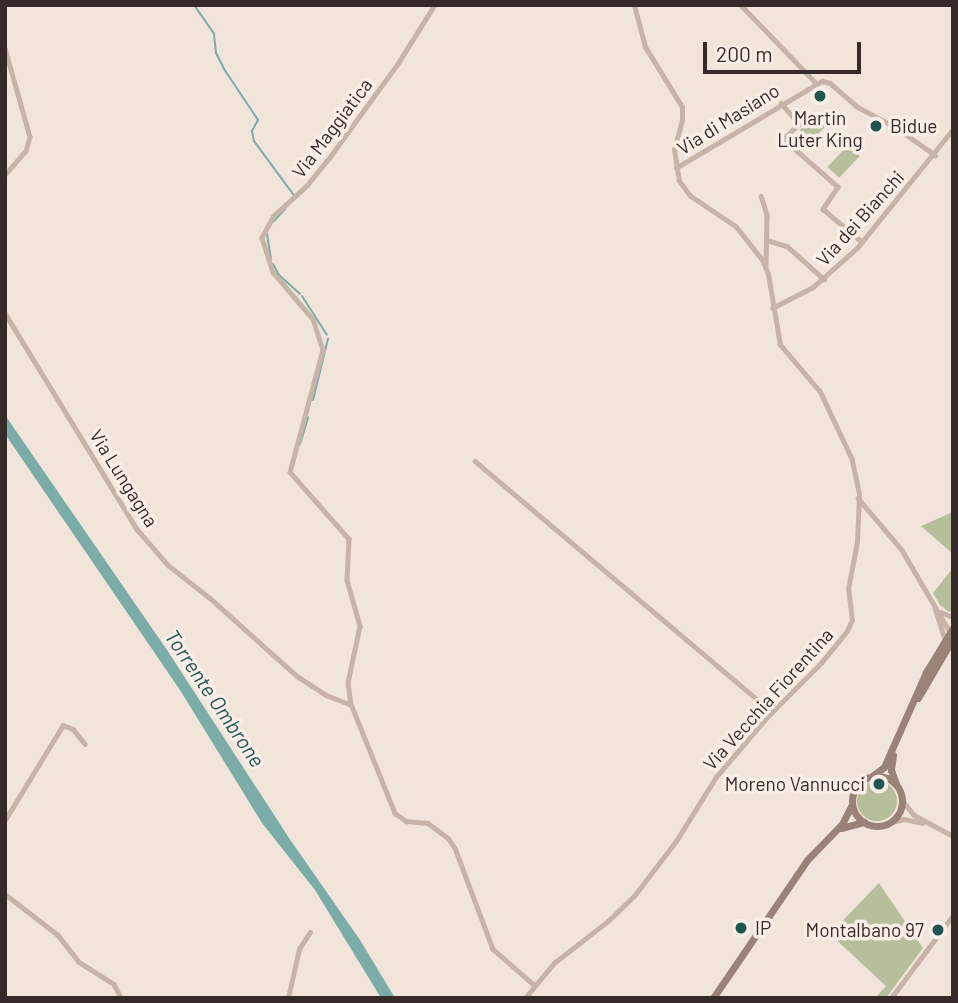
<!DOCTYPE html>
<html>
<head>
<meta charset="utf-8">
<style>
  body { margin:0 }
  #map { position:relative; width:958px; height:1003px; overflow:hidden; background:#f0e4db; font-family:Barlow,sans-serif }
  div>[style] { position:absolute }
  .green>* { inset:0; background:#b7be9c; transform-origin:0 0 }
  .round { border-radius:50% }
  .water>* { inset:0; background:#7caca8 }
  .stream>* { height:2px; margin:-1px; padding:0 1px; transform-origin:1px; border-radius:1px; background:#7caca8 }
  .street>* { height:4.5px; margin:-2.25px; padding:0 2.25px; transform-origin:2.25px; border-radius:2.25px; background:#c7b3a8 }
  .secondary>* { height:7px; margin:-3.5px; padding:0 3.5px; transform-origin:3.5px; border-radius:3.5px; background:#9b8279 }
  .secondary>.ring { margin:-3.5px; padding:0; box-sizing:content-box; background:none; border:7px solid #9b8279; border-radius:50% }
  .dots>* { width:19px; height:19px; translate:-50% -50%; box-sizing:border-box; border:4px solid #f8eee7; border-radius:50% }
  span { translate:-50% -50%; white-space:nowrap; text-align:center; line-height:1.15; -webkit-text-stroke:7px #f8eee7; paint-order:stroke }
  .poi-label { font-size:19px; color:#352a28 }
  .left { translate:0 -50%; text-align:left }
  .right { translate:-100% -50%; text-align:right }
  .street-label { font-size:19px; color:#352a28 }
  .water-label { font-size:21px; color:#205451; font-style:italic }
  .frame { position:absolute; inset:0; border:7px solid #352a28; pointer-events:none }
  .scale { position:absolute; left:703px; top:42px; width:158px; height:32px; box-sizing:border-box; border:4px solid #352a28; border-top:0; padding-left:9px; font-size:21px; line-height:24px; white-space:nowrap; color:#352a28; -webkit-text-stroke:5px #f8eee7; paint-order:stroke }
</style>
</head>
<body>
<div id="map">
  <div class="green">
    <div style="left:814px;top:115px;width:16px;height:34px;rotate:43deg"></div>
    <div style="left:848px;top:145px;width:16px;height:30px;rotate:43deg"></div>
    <div style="clip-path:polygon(953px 512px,953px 554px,921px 526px)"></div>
    <div style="clip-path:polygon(953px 568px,953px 611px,949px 612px,940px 605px,933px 593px)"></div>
    <div class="round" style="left:857px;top:781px;width:40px;height:40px"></div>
    <div style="clip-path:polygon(879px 883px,923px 948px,886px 998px,875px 998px,886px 986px,830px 934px)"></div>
  </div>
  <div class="water">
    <div style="clip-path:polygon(5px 415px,167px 650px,289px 838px,360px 940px,395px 998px,381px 998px,315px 890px,262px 823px,180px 690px,5px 434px)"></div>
  </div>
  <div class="stream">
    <div style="left:194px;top:5px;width:35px;rotate:55deg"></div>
    <div style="left:214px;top:34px;width:19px;rotate:84deg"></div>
    <div style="left:216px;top:53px;width:18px;rotate:63deg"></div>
    <div style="left:224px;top:69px;width:61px;rotate:56.3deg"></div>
    <div style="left:258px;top:120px;width:13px;rotate:119deg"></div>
    <div style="left:252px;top:131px;width:10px;rotate:79deg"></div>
    <div style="left:254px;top:141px;width:66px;rotate:53.7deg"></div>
    <div style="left:273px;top:222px;width:18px;rotate:-47deg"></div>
    <div style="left:267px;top:234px;width:25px;rotate:81deg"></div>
    <div style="left:273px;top:264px;width:13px;rotate:61deg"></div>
    <div style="left:279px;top:275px;width:28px;rotate:42deg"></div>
    <div style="left:302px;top:296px;width:46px;rotate:57.3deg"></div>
    <div style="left:313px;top:400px;width:63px;rotate:-76.2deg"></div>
    <div style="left:300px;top:444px;width:28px;rotate:-73deg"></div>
  </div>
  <div class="street">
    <div style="left:435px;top:5px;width:70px;rotate:122.1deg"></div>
    <div style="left:398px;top:64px;width:112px;rotate:126deg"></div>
    <div style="left:332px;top:155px;width:38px;rotate:129deg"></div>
    <div style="left:308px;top:185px;width:46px;rotate:137.6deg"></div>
    <div style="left:274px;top:216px;width:25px;rotate:119deg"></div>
    <div style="left:262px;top:238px;width:36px;rotate:72deg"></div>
    <div style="left:273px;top:272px;width:62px;rotate:49.6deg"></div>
    <div style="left:313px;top:319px;width:33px;rotate:72deg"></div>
    <div style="left:323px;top:350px;width:126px;rotate:105.1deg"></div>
    <div style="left:290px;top:472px;width:89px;rotate:48.6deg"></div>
    <div style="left:349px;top:539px;width:41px;rotate:92.8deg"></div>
    <div style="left:347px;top:580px;width:48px;rotate:74.2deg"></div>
    <div style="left:360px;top:626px;width:58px;rotate:101.9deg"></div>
    <div style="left:348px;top:683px;width:21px;rotate:82deg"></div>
    <div style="left:351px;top:704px;width:118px;rotate:68deg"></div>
    <div style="left:395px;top:813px;width:14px;rotate:36deg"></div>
    <div style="left:406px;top:821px;width:22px;rotate:5deg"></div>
    <div style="left:428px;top:823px;width:25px;rotate:37deg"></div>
    <div style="left:448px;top:838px;width:12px;rotate:55deg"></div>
    <div style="left:455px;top:848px;width:108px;rotate:69.4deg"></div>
    <div style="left:493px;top:949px;width:53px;rotate:41.2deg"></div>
    <div style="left:741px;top:5px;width:107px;rotate:46.1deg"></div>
    <div style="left:5px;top:48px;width:92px;rotate:74.3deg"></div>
    <div style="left:30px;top:137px;width:15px;rotate:106deg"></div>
    <div style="left:26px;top:151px;width:32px;rotate:131deg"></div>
    <div style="left:781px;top:103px;width:28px;rotate:49deg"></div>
    <div style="left:799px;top:124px;width:17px;rotate:135deg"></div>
    <div style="left:787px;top:136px;width:6px;rotate:90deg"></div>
    <div style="left:787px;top:142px;width:68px;rotate:41.4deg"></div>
    <div style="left:838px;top:187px;width:27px;rotate:124deg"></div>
    <div style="left:823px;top:209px;width:51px;rotate:40.2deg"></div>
    <div style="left:676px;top:168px;width:170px;rotate:-30.8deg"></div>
    <div style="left:822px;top:81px;width:8px;rotate:14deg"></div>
    <div style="left:830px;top:83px;width:35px;rotate:41deg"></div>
    <div style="left:856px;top:106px;width:47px;rotate:28.2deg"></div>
    <div style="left:897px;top:128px;width:47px;rotate:35.4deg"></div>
    <div style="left:761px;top:196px;width:20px;rotate:72deg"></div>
    <div style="left:767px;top:215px;width:53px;rotate:91.1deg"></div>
    <div style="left:767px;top:240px;width:21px;rotate:17deg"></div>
    <div style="left:787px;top:246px;width:50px;rotate:41.7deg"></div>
    <div style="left:772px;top:308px;width:46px;rotate:-27.1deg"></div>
    <div style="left:813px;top:287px;width:59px;rotate:-41.6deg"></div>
    <div style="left:857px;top:248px;width:153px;rotate:-51.1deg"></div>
    <div style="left:5px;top:313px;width:252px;rotate:58.6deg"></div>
    <div style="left:136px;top:528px;width:49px;rotate:49.1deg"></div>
    <div style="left:168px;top:565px;width:53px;rotate:38.2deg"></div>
    <div style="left:210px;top:598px;width:117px;rotate:41.9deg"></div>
    <div style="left:297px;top:676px;width:35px;rotate:33deg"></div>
    <div style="left:326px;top:695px;width:26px;rotate:21deg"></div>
    <div style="left:475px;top:461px;width:389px;rotate:40.2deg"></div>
    <div style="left:858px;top:498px;width:68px;rotate:49.8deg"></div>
    <div style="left:902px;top:550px;width:97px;rotate:59.7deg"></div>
    <div style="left:935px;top:608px;width:32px;rotate:72deg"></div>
    <div style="left:941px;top:612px;width:13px;rotate:23deg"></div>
    <div style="left:902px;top:800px;width:19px;rotate:51deg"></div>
    <div style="left:914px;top:815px;width:44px;rotate:28.3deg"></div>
    <div style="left:5px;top:820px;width:111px;rotate:-58.6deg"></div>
    <div style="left:63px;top:725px;width:11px;rotate:22deg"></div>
    <div style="left:73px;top:729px;width:19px;rotate:51deg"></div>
    <div style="left:887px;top:823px;width:17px;rotate:-13deg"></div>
    <div style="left:904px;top:819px;width:19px;rotate:12deg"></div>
    <div style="left:5px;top:894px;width:67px;rotate:37.7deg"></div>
    <div style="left:58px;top:935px;width:34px;rotate:52deg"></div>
    <div style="left:79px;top:962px;width:41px;rotate:32.2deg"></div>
    <div style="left:114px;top:984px;width:16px;rotate:63deg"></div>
    <div style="left:288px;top:998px;width:50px;rotate:-77.3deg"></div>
    <div style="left:299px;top:949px;width:20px;rotate:-57deg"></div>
    <div style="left:525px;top:998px;width:45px;rotate:-50.4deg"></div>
    <div style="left:554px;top:963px;width:68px;rotate:-37.9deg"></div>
    <div style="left:608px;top:921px;width:36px;rotate:-44deg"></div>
    <div style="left:634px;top:896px;width:69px;rotate:-52.6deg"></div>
    <div style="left:676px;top:841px;width:75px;rotate:-58deg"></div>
    <div style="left:716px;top:777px;width:82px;rotate:-49.5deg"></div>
    <div style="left:769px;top:715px;width:74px;rotate:-45deg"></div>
    <div style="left:821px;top:663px;width:41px;rotate:-50.9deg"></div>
    <div style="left:847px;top:631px;width:12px;rotate:-66deg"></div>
    <div style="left:852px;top:620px;width:31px;rotate:-97deg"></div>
    <div style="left:848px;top:589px;width:48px;rotate:-79.2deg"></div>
    <div style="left:857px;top:542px;width:48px;rotate:-87.6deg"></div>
    <div style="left:859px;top:494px;width:35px;rotate:-102deg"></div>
    <div style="left:852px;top:460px;width:75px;rotate:-115.2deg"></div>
    <div style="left:820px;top:392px;width:62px;rotate:-130.4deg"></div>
    <div style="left:780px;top:345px;width:72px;rotate:-99.6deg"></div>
    <div style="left:768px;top:274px;width:15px;rotate:-113deg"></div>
    <div style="left:762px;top:260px;width:42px;rotate:-128.2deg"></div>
    <div style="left:736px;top:227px;width:55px;rotate:-146deg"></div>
    <div style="left:690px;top:196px;width:19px;rotate:-126deg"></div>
    <div style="left:679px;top:181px;width:31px;rotate:-99deg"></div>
    <div style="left:674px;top:150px;width:31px;rotate:-75deg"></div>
    <div style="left:682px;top:120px;width:13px;rotate:-90deg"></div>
    <div style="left:682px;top:107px;width:70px;rotate:-121.7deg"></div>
    <div style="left:645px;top:47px;width:43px;rotate:-104.7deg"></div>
    <div style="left:891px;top:998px;width:104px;rotate:-53.2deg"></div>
  </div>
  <div class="secondary">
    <div style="left:918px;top:698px;width:69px;rotate:-59.7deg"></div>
    <div style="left:893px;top:755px;width:15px;rotate:98deg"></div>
    <div style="left:891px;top:770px;width:15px;rotate:70deg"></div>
    <div style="left:872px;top:776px;width:15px;rotate:-37deg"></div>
    <div style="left:884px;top:767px;width:104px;rotate:-66.1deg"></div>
    <div style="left:926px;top:672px;width:52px;rotate:-58.5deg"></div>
    <div class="ring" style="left:852px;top:776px;width:43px;height:43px"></div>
    <div style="left:841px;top:828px;width:24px;rotate:-15deg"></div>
    <div style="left:713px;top:998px;width:167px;rotate:-55.7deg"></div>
    <div style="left:807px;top:860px;width:50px;rotate:-45.8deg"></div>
    <div style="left:842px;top:824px;width:22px;rotate:-63deg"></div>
  </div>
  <div class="dots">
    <div style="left:820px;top:96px;background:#205451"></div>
    <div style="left:876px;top:126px;background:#205451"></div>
    <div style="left:879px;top:784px;background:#205451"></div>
    <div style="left:741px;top:928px;background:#205451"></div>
    <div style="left:938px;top:930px;background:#205451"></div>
  </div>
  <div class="poi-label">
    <span style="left:820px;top:129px">Martin<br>Luter King</span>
    <span class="left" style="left:890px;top:126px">Bidue</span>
    <span class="right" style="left:865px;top:784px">Moreno Vannucci</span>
    <span class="left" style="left:755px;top:928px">IP</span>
    <span class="right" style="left:924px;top:930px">Montalbano 97</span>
  </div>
  <div class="street-label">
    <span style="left:728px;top:119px;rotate:-32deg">Via di Masiano</span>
    <span style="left:332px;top:128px;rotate:-53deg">Via Maggiatica</span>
    <span style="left:860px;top:218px;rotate:-48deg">Via dei Bianchi</span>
    <span style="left:124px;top:478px;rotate:58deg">Via Lungagna</span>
    <span style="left:768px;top:699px;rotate:-48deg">Via Vecchia Fiorentina</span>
  </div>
  <div class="water-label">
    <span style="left:215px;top:698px;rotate:56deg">Torrente Ombrone</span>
  </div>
  <div class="frame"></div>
  <div class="scale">200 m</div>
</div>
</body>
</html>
